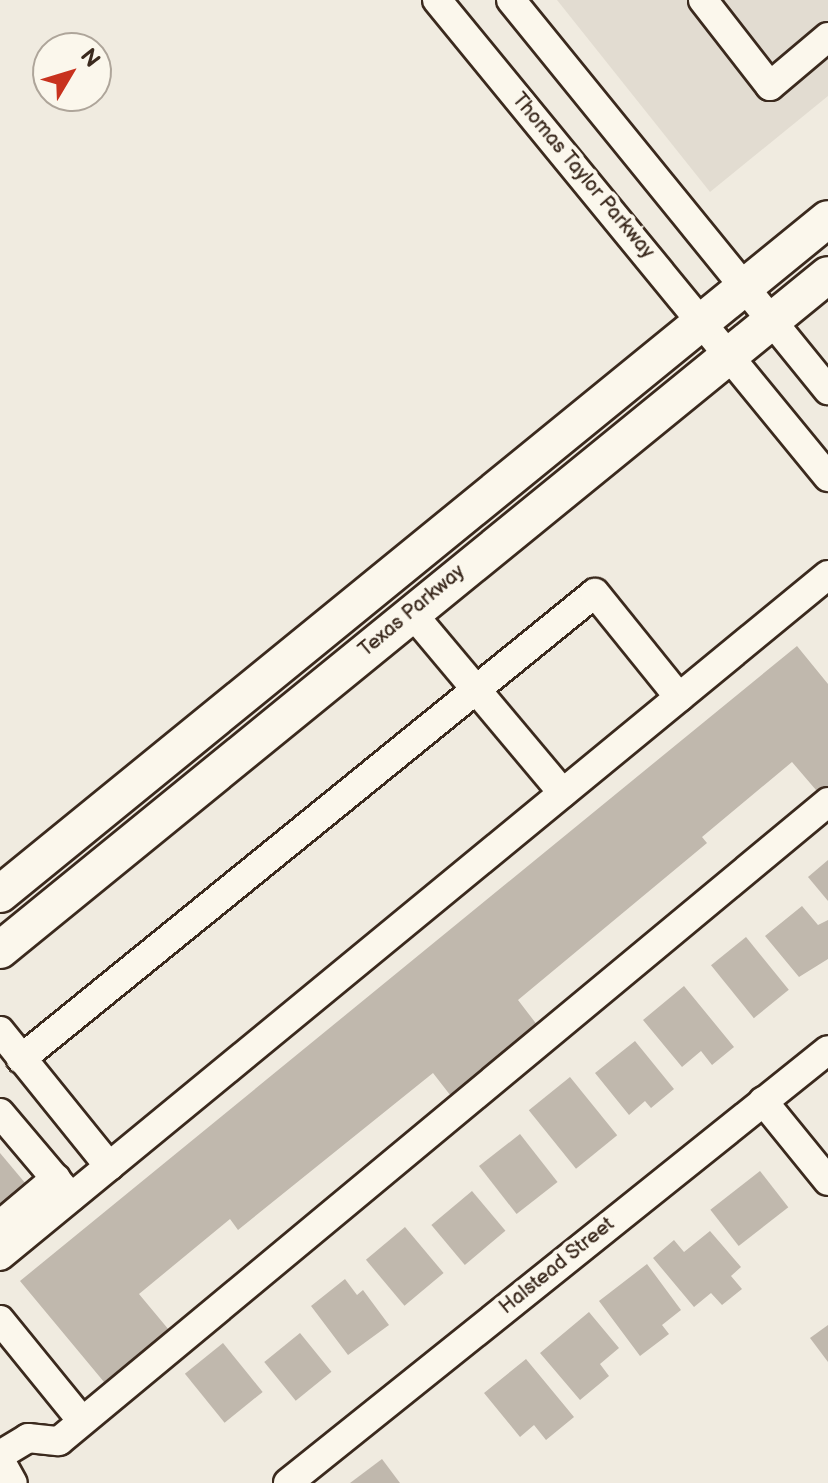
<!DOCTYPE html>
<html>
<head>
<meta charset="utf-8">
<style>
  body { margin:0 }
  #map { position:relative; width:828px; height:1483px; overflow:hidden; background:#f0ebe0; font-family:"Balsamiq Sans",sans-serif }
  div>[style] { position:absolute }
  .built>* { inset:0; background:#e2dcd1 }
  .building>* { inset:0; background:#c0b8ad; transform-origin:0 0 }
  .roads { filter:drop-shadow(2px 0 #3b2a1e) drop-shadow(-2px 0 #3b2a1e) drop-shadow(0 2px #3b2a1e) drop-shadow(0 -2px #3b2a1e) }
  .minor>* { height:28px; margin:-14px; padding:0 14px; transform-origin:14px; border-radius:14px; background:#fbf7ec }
  .major>* { height:36px; margin:-18px; padding:0 18px; transform-origin:18px; border-radius:18px; background:#fbf7ec }
  span { translate:-50% -50%; white-space:nowrap; text-align:center; line-height:1.15; -webkit-text-stroke:8px #fbf7ec; paint-order:stroke }
  .street-label { font-size:20px; color:#3b2a1e }
  .north { position:absolute; left:32px; top:32px; width:80px; height:80px; box-sizing:border-box; background:#fbf7ec; border:2px solid #aea59a; border-radius:50%; rotate:52deg; font-size:22px; font-weight:700; line-height:32px; text-align:center; color:#3b2a1e }
  .north::after { content:''; display:block; margin:auto; width:28px; height:36px; background:#c8321e; clip-path:polygon(50% 0,100% 100%,50% 72%,0 100%) }
</style>
</head>
<body>
<div id="map">
  <div class="built">
    <div style="clip-path:polygon(557px 0,828px 0,828px 96px,710px 192px)"></div>
  </div>
  <div class="building">
    <div style="clip-path:polygon(797px 646px,828px 684px,828px 793px,822px 797px,792px 762px,702px 837px,707px 843px,518px 1000px,541px 1030px,454px 1100px,433px 1073px,238px 1230px,230px 1219px,139px 1294px,169px 1330px,104px 1382px,20px 1281px)"></div>
    <div style="clip-path:polygon(828px 860px,828px 901px,808px 877px)"></div>
    <div style="clip-path:polygon(802px 906px,818px 925px,828px 920px,828px 959px,799px 977px,765px 936px)"></div>
    <div style="left:746px;top:937px;width:68px;height:45px;rotate:51deg"></div>
    <div style="clip-path:polygon(684px 986px,734px 1047px,712px 1065px,701px 1051px,682px 1067px,643px 1020px)"></div>
    <div style="clip-path:polygon(635px 1041px,674px 1089px,651px 1108px,645px 1101px,629px 1115px,595px 1073px)"></div>
    <div style="left:570px;top:1077px;width:75px;height:53px;rotate:51deg"></div>
    <div style="left:520px;top:1134px;width:61px;height:52px;rotate:52deg"></div>
    <div style="clip-path:polygon(0 1153px,26px 1184px,0 1205px)"></div>
    <div style="left:760px;top:1171px;width:46px;height:63px;rotate:52deg"></div>
    <div style="left:472px;top:1191px;width:52px;height:53px;rotate:50deg"></div>
    <div style="left:405px;top:1227px;width:60px;height:51px;rotate:50deg"></div>
    <div style="clip-path:polygon(710px 1231px,741px 1267px,731px 1276px,742px 1289px,722px 1305px,711px 1293px,694px 1307px,653px 1258px,674px 1240px,684px 1252px)"></div>
    <div style="clip-path:polygon(647px 1264px,681px 1310px,662px 1325px,669px 1334px,640px 1356px,599px 1301px)"></div>
    <div style="clip-path:polygon(345px 1279px,357px 1295px,363px 1290px,389px 1325px,348px 1355px,311px 1306px)"></div>
    <div style="clip-path:polygon(589px 1312px,619px 1348px,600px 1364px,609px 1376px,580px 1400px,540px 1353px)"></div>
    <div style="clip-path:polygon(828px 1325px,828px 1362px,810px 1338px)"></div>
    <div style="left:300px;top:1333px;width:50px;height:46px;rotate:51deg"></div>
    <div style="left:223px;top:1343px;width:63px;height:49px;rotate:51deg"></div>
    <div style="clip-path:polygon(526px 1359px,574px 1417px,546px 1440px,534px 1425px,520px 1437px,484px 1393px)"></div>
    <div style="clip-path:polygon(382px 1459px,400px 1483px,350px 1483px)"></div>
  </div>
  <div class="roads">
    <div class="minor">
      <div style="left:437px;top:0;width:617px;rotate:50.66deg"></div>
      <div style="left:511px;top:0;width:503px;rotate:50.9deg"></div>
      <div style="left:703px;top:0;width:109px;rotate:52.1deg"></div>
      <div style="left:770px;top:86px;width:76px;rotate:-40.2deg"></div>
      <div style="left:411px;top:612px;width:236px;rotate:50deg"></div>
      <div style="left:0;top:1031px;width:174px;rotate:51.1deg"></div>
      <div style="left:21px;top:1059px;width:739px;rotate:-39.07deg"></div>
      <div style="left:595px;top:593px;width:134px;rotate:51.1deg"></div>
      <div style="left:763px;top:1101px;width:103px;rotate:50.9deg"></div>
      <div style="left:0;top:1113px;width:110px;rotate:49.8deg"></div>
      <div style="left:0;top:1225px;width:73px;rotate:-40deg"></div>
      <div style="left:0;top:1256px;width:1072px;rotate:-39.44deg"></div>
      <div style="left:0;top:1320px;width:130px;rotate:50.9deg"></div>
      <div style="left:0;top:1455px;width:33px;rotate:-31deg"></div>
      <div style="left:28px;top:1438px;width:31px;rotate:6deg"></div>
      <div style="left:59px;top:1441px;width:1000px;rotate:-39.72deg"></div>
      <div style="left:0;top:1460px;width:26px;rotate:61deg"></div>
      <div style="left:288px;top:1483px;width:692px;rotate:-38.72deg"></div>
    </div>
    <div class="major">
      <div style="left:0;top:894px;width:1068px;rotate:-39.19deg"></div>
      <div style="left:0;top:950px;width:1068px;rotate:-39.19deg"></div>
    </div>
  </div>
  <div class="street-label">
    <span style="left:583px;top:176px;rotate:50deg">Thomas Taylor Parkway</span>
    <span style="left:412px;top:611px;rotate:-40deg">Texas Parkway</span>
    <span style="left:557px;top:1266px;rotate:-39deg">Halstead Street</span>
  </div>
  <div class="north">N</div>
</div>
</body>
</html>
